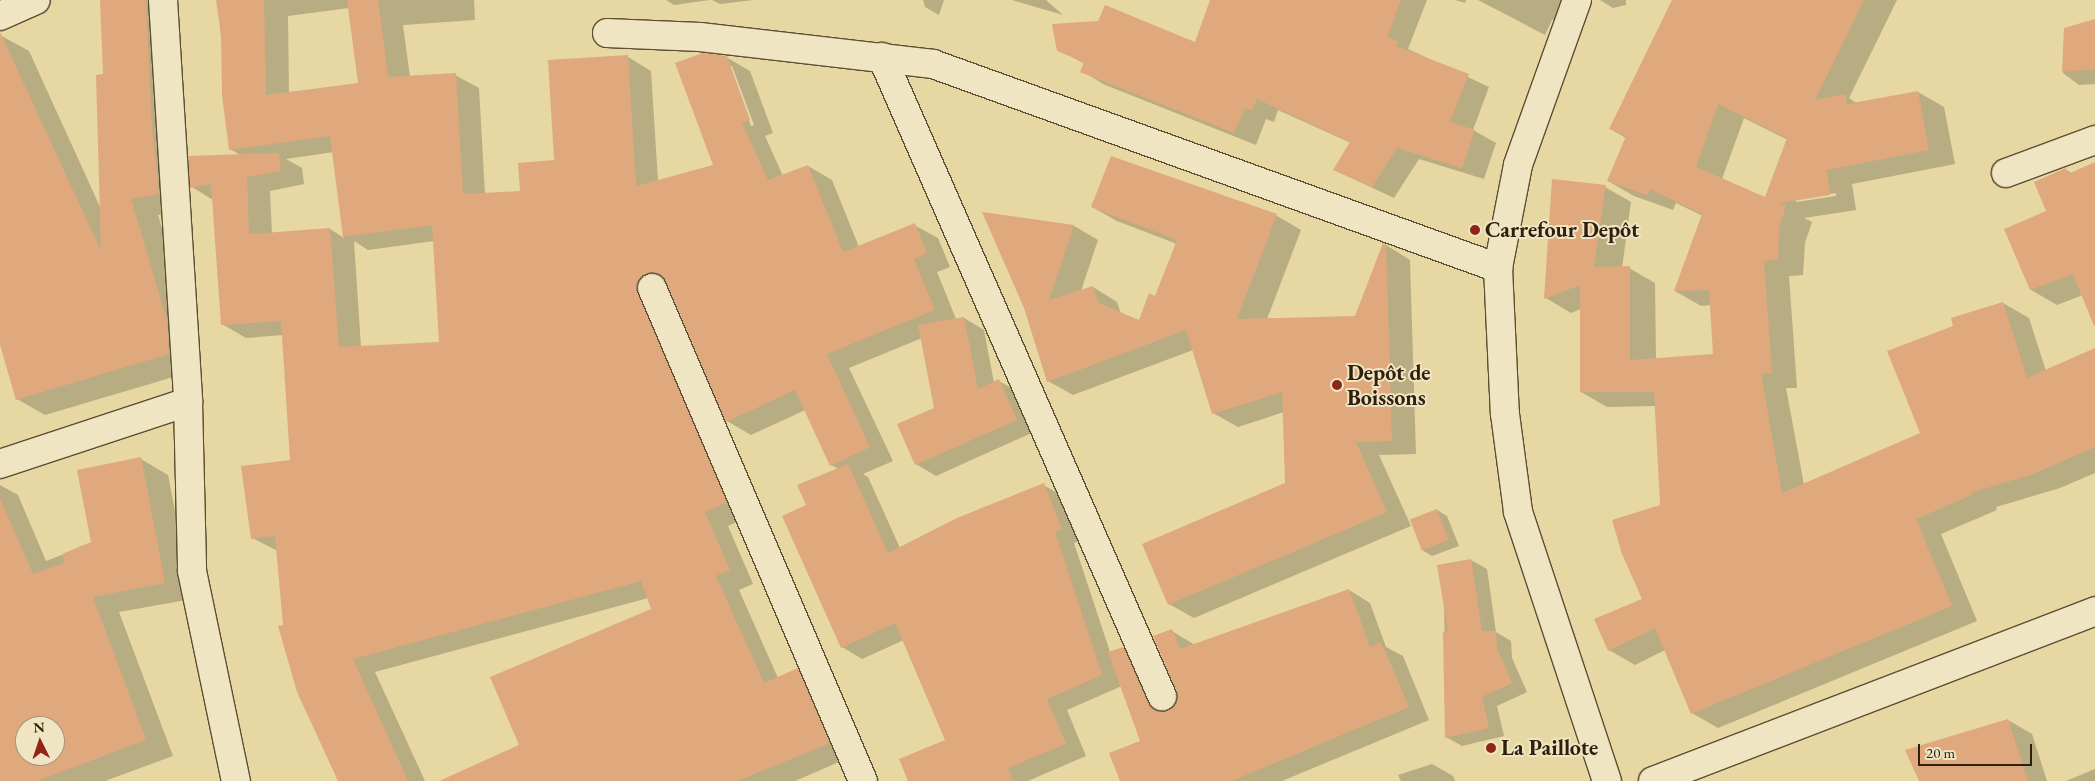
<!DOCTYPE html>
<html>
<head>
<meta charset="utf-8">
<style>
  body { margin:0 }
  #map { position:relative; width:2095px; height:781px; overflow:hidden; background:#e6d7a3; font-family:"EB Garamond",serif }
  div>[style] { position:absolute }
  .shadow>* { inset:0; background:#0003 }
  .building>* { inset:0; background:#e0a97d; transform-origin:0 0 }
  .roads { filter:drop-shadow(1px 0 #5c4e32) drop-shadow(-1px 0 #5c4e32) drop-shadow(0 1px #5c4e32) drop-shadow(0 -1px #5c4e32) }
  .street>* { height:28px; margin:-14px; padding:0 14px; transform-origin:14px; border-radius:14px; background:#efe5c3 }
  .secondary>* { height:28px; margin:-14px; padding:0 14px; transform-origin:14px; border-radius:14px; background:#efe5c3 }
  .dots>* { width:14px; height:14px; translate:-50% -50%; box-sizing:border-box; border:2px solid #efe5c3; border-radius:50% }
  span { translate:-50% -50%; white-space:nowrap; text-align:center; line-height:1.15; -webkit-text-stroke:4px #efe5c3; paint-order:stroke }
  .poi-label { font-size:22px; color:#2e200d; font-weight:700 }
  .left { translate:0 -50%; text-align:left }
  .north { position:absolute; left:15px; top:716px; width:50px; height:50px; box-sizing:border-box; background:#efe5c3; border:1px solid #a2967a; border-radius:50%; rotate:356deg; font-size:14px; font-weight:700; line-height:20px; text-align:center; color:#2e200d }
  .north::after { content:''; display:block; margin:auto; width:18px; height:22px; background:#8f2418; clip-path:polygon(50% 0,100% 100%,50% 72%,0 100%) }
  .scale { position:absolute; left:1918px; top:744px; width:114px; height:22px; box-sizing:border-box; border:2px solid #2e200d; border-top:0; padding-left:6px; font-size:15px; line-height:18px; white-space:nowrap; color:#2e200d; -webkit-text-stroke:4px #efe5c3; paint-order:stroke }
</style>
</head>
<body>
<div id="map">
  <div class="shadow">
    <div style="clip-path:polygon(101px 0,153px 0,187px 209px,158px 215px,195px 337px,197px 370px,45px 415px,17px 399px,0 341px,0 35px,29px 51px,101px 209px,104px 76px)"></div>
    <div style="clip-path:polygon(evenodd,218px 0,474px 0,475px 20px,403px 25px,410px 77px,455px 75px,479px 88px,485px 194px,522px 192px,555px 161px,628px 57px,651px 71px,658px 181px,715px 166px,726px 57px,750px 71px,773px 133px,765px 136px,783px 176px,808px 166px,832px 180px,859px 247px,914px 225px,938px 238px,950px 267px,937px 272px,956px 319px,964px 318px,984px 330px,994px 383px,999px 381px,1019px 392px,1036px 431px,936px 476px,916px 464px,935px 409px,922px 338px,849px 368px,893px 461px,863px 474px,868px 477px,900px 548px,1043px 485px,1063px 496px,1081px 540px,1074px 543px,1110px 652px,1123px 648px,1145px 660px,1167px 712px,1176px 705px,1178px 690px,1172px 631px,1195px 645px,1349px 590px,1370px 603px,1386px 647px,1403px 656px,1429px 720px,1282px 781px,1121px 781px,1142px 742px,1122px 686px,1067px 710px,1086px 756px,1028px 781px,909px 781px,946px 741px,904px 640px,862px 659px,842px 647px,807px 505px,839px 469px,831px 465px,805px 410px,751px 435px,727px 421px,670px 286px,660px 300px,750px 516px,728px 526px,753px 584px,739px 590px,778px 678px,797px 669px,821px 683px,853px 756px,795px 781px,457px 781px,521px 746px,652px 610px,648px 598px,375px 672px,425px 781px,339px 781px,284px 626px,278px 551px,252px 538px,292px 461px,283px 335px,246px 338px,222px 324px,213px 200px,192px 187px,242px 156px,230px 149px,218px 0,349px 8px,359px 84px,289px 93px,288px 16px,349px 8px,218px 0,729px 66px,732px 66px,754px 125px,751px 126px,729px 66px,218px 0,334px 152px,344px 238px,330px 229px,272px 234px,270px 191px,304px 184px,302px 168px,286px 159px,334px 152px,218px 0,354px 241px,368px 250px,434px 241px,440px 343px,361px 347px,354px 241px)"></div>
    <div style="clip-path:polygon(666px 0,710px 0,674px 5px)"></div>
    <div style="clip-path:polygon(712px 0,753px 0,720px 4px)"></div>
    <div style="clip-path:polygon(923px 0,944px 0,939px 15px,925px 7px)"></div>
    <div style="clip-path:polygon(1012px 0,1046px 0,1063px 15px)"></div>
    <div style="clip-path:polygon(1211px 0,1427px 0,1408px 49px,1489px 87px,1473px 130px,1496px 143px,1484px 179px,1419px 159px,1394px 198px,1334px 170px,1351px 143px,1278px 110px,1274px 122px,1266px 119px,1256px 145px,1103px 84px,1082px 71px,1085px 64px,1059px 50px,1196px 44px)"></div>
    <div style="clip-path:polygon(1455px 0,1466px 0,1465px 3px)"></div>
    <div style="clip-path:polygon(1478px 0,1586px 0,1579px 14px,1552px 20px,1545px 35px)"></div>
    <div style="clip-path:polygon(1600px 0,1626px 0,1626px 5px,1613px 8px)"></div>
    <div style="clip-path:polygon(evenodd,1673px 0,1897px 0,1849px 98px,1858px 104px,1918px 92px,1944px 107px,1955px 164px,1852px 184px,1856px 210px,1804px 218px,1812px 222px,1805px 243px,1803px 275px,1789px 276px,1797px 388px,1786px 388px,1804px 485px,1921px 434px,1955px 326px,2003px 303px,2029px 318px,2046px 371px,2095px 350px,2095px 473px,2060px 488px,1996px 507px,1997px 510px,1941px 534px,1977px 621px,1718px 728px,1692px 713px,1665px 650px,1635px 665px,1609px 650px,1643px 600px,1662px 506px,1656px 406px,1607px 407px,1581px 392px,1581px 309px,1571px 313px,1546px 298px,1553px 181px,1605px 187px,1631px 202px,1622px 268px,1629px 268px,1655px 283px,1656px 359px,1715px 355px,1711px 305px,1701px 306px,1675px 291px,1703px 216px,1676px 203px,1673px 210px,1634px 196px,1608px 181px,1626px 138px,1610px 129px,1673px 0,1744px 118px,1788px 140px,1766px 199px,1722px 179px,1744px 118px,1673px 0,1836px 193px,1836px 196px,1796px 202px,1796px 199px,1836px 193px)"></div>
    <div style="clip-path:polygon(2095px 21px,2095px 84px,2079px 85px,2063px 73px,2065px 29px)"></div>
    <div style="clip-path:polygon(1112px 157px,1277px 216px,1301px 230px,1267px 319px,1356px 317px,1386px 245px,1410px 260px,1416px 454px,1379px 455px,1411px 526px,1194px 618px,1169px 604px,1286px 484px,1284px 412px,1238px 427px,1213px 413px,1193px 350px,1073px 395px,1048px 381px,1025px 308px,984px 213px,1074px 226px,1098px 240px,1081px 291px,1093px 287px,1117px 302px,1121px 314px,1140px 321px,1156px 297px,1177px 244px,1117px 221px,1092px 207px)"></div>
    <div style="clip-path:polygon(2095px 163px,2095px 325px,2083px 295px,2057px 305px,2031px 290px,2048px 211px,2066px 170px,2073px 174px)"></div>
    <div style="clip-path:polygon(evenodd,141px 459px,168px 475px,192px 599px,119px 612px,173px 756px,105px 781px,0 781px,0 485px,18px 495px,46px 561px,93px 543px,141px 459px,25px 726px,55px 726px,55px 756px,25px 756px,25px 726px)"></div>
    <div style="clip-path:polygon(1437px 510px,1447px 516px,1459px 546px,1432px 556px,1422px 550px)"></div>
    <div style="clip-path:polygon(1471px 560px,1487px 569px,1496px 632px,1511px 641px,1512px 658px,1527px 692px,1497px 706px,1504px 736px,1462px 746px,1446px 737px,1444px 601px)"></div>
    <div style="clip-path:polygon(2008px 720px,2032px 734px,2047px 781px,1963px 781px)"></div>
    <div style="clip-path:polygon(1432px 764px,1453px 776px,1455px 781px,1401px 781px,1398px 775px)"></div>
    <div style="clip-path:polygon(2095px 769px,2095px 781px,2066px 781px)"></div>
  </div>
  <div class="building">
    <div style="clip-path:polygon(100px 0,146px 0,152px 129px,159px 194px,131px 199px,167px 320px,169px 354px,16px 400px,0 345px,0 32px,101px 251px,96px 75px,103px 74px)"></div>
    <div style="clip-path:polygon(216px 0,264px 0,266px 95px,358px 83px,347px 0,378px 0,388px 77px,456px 73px,463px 194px,520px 191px,518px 163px,554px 160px,548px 60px,628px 55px,636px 186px,713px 165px,675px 63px,703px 53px,727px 56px,750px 120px,742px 123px,768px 180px,808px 165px,843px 252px,915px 223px,927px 253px,914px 259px,935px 310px,827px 354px,870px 447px,830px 466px,795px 390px,726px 422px,666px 281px,653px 272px,645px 274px,637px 286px,727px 502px,705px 512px,730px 570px,716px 576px,764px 683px,798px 668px,830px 743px,737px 781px,439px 781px,519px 745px,490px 677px,651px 609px,641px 581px,353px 659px,408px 781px,338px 781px,297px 692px,278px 626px,283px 625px,275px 536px,251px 539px,241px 466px,290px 460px,281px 321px,221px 325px,211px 184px,190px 188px,188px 156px,279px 153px,281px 171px,247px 177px,249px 234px,330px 228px,339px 347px,439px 342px,432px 225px,343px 237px,330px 136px,229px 150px,222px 95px,221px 35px)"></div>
    <div style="clip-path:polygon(1210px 0,1401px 0,1387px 37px,1398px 41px,1396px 46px,1469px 74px,1450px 122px,1475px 130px,1462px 168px,1397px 148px,1372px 187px,1333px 170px,1350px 142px,1257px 99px,1252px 111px,1245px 108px,1234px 133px,1080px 72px,1084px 62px,1057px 51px,1052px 24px,1098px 21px,1105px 5px,1195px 42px)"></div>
    <div style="clip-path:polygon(evenodd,1672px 0,1864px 0,1815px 100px,1845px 94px,1847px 104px,1918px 91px,1929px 150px,1827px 170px,1830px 195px,1780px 203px,1786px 206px,1779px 228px,1778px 260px,1764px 261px,1772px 373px,1761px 374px,1782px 493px,1920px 433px,1887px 351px,1953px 326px,1951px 318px,2003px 302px,2027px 378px,2095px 348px,2095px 447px,2033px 474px,1971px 493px,1972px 495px,1916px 519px,1952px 606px,1691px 714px,1655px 628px,1608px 651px,1594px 619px,1642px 599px,1622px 554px,1612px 520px,1660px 505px,1654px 392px,1580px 392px,1580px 285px,1544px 299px,1552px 179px,1606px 185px,1594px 267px,1630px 266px,1630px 360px,1713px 354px,1709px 290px,1674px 291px,1702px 214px,1650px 189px,1647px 195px,1607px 181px,1626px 136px,1609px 129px,1672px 0,1718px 104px,1787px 138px,1765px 197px,1696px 167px,1718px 104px)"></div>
    <div style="clip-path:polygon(2095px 19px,2095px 69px,2062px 72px,2064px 28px)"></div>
    <div style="clip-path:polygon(1111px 156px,1277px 214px,1237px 319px,1355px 316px,1383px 243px,1386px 244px,1392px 441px,1356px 442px,1387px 512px,1168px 605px,1142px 544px,1285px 483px,1282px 392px,1212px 414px,1186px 330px,1047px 382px,1024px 308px,982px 212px,1074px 225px,1049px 300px,1093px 286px,1099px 303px,1139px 320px,1149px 293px,1155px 296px,1177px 240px,1091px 207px)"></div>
    <div style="clip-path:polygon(2095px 162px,2095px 325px,2094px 326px,2073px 274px,2030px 290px,2004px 229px,2046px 211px,2034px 182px,2066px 168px,2068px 174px)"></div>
    <div style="clip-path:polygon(964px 317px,978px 389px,999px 379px,1017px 420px,915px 465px,897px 424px,934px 408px,918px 325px)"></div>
    <div style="clip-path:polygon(evenodd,141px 457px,165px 583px,93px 597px,146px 740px,37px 781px,0 781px,0 498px,33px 574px,65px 563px,62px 554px,91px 542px,77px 470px,141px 457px,25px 726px,55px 726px,55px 756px,25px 756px,25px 726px)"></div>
    <div style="clip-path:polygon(848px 464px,888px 553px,957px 518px,1044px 483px,1062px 529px,1055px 532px,1102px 675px,1047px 699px,1066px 744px,1008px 768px,1013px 781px,908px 781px,899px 759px,945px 740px,895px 623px,841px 648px,782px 516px,806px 505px,797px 485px)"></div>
    <div style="left:1437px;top:509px;width:33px;height:29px;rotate:69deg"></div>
    <div style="clip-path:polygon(1471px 559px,1482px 631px,1496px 631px,1497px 648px,1512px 683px,1482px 697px,1489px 728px,1445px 738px,1443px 632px,1448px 632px,1437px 565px)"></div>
    <div style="clip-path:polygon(1349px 589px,1370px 647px,1381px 642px,1409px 707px,1232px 781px,1120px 781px,1109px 753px,1140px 741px,1108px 652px,1123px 647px,1148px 703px,1153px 709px,1168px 710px,1175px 705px,1176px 690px,1153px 636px,1172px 629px,1180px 649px)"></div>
    <div style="clip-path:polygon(2008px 719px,2028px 781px,1919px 781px,1905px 750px)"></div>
  </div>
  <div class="roads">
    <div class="street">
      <div style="left:163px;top:0;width:403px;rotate:86.4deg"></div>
      <div style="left:188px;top:402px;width:169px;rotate:88.6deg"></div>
      <div style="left:192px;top:571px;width:215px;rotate:78.2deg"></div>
      <div style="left:0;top:16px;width:39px;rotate:-24deg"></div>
      <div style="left:607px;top:33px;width:93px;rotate:2.5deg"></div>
      <div style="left:700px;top:37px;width:235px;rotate:6.6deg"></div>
      <div style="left:933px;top:64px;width:601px;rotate:19.85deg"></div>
      <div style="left:882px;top:57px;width:698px;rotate:66.34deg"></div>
      <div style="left:2006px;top:173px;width:95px;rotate:-20.3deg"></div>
      <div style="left:652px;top:288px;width:536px;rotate:66.83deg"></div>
      <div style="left:0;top:464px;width:198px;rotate:-18.3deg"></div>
      <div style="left:1653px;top:781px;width:474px;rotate:-21deg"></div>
    </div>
    <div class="secondary">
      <div style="left:1577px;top:0;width:175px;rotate:109.7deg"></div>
      <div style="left:1518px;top:165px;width:105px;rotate:101deg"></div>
      <div style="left:1498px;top:268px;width:146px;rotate:87.3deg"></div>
      <div style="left:1505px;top:414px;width:99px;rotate:82.4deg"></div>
      <div style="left:1518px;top:512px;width:283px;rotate:71.7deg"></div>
    </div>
  </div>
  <div class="dots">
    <div style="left:1475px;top:230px;background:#8f2418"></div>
    <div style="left:1337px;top:385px;background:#8f2418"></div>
    <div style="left:1491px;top:748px;background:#8f2418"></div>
  </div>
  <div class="poi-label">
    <span class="left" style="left:1485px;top:230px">Carrefour Depôt</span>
    <span class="left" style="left:1347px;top:385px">Depôt de<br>Boissons</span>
    <span class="left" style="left:1501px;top:748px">La Paillote</span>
  </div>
  <div class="north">N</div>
  <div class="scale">20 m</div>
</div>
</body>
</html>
